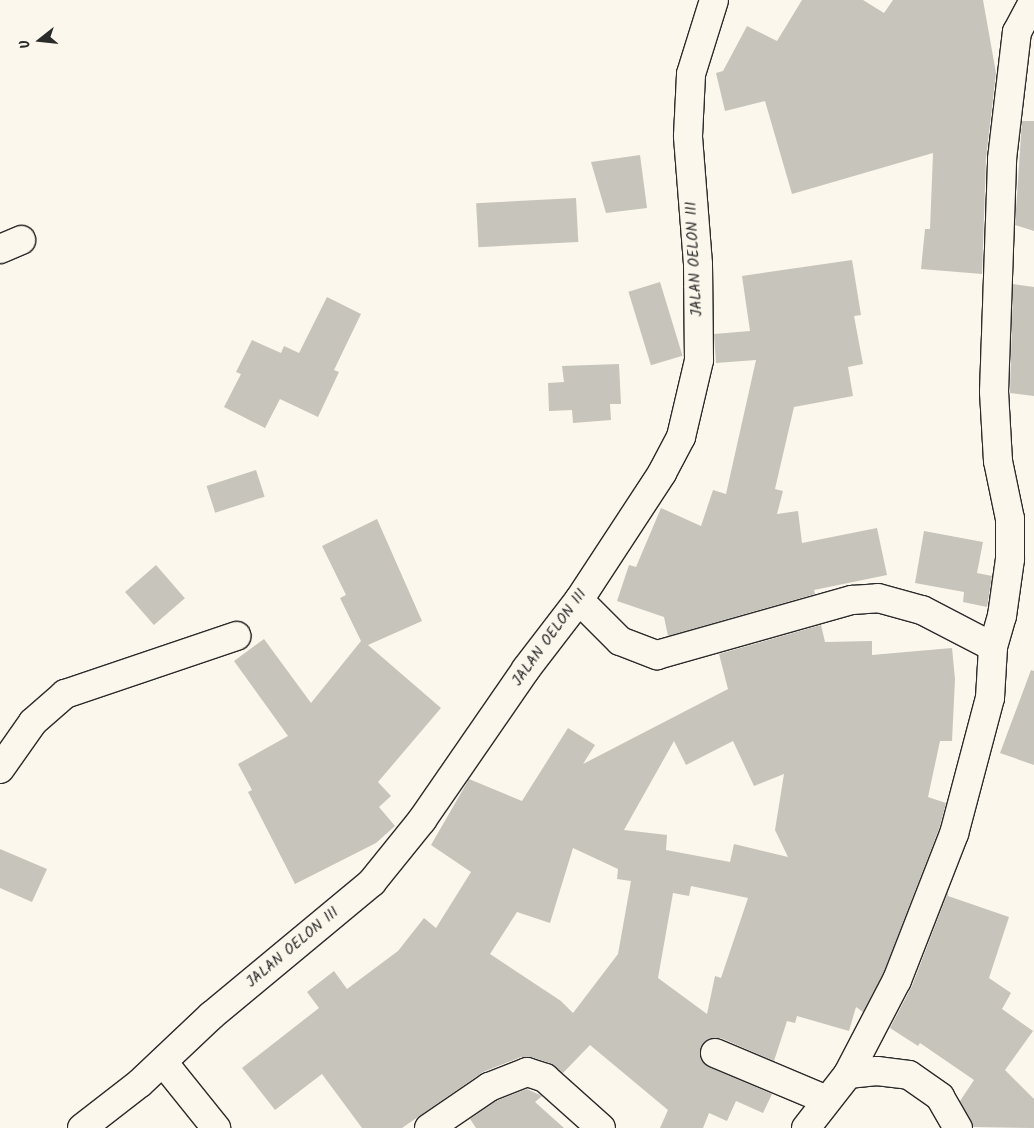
<!DOCTYPE html>
<html>
<head>
<meta charset="utf-8">
<style>
  body { margin:0 }
  #map { position:relative; width:1034px; height:1128px; overflow:hidden; background:#fbf7ec; font-family:Kalam,sans-serif }
  div>[style] { position:absolute }
  .building>* { inset:0; background:#c7c4bc; transform-origin:0 0 }
  .roads { filter:drop-shadow(1px 0 #2b2b2b) drop-shadow(-1px 0 #2b2b2b) drop-shadow(0 1px #2b2b2b) drop-shadow(0 -1px #2b2b2b) }
  .minor>* { height:28px; margin:-14px; padding:0 14px; transform-origin:14px; border-radius:14px; background:#fbf7ec }
  .tertiary>* { height:28px; margin:-14px; padding:0 14px; transform-origin:14px; border-radius:14px; background:#fbf7ec }
  span { translate:-50% -50%; white-space:nowrap; text-align:center; line-height:1.15; -webkit-text-stroke:4px #fbf7ec; paint-order:stroke }
  .street-label { font-size:15px; color:#2b2b2b }
  .north { position:absolute; left:15px; top:15px; width:50px; height:50px; -webkit-text-stroke:4px #fbf7ec; paint-order:stroke; rotate:254deg; font-size:14px; font-weight:700; line-height:20px; text-align:center; color:#2b2b2b }
  .north::after { content:''; display:block; margin:auto; width:18px; height:22px; background:#2b2b2b; clip-path:polygon(50% 0,100% 100%,50% 72%,0 100%) }
</style>
</head>
<body>
<div id="map">
  <div class="building">
    <div style="clip-path:polygon(802px 0,863px 0,884px 13px,893px 0,983px 0,996px 73px,986px 158px,982px 274px,921px 269px,925px 229px,930px 229px,933px 153px,792px 194px,765px 101px,725px 111px,716px 73px,723px 71px,747px 26px,777px 41px)"></div>
    <div style="clip-path:polygon(1022px 121px,1034px 121px,1034px 231px,1015px 225px)"></div>
    <div style="clip-path:polygon(640px 155px,647px 208px,606px 213px,591px 162px)"></div>
    <div style="left:576px;top:198px;width:44px;height:100px;rotate:87deg"></div>
    <div style="clip-path:polygon(852px 260px,861px 315px,854px 316px,863px 364px,848px 367px,853px 396px,794px 407px,775px 489px,783px 491px,777px 514px,798px 511px,802px 543px,877px 528px,887px 575px,814px 590px,815px 594px,668px 636px,664px 617px,617px 601px,629px 565px,636px 567px,661px 508px,701px 526px,713px 490px,726px 494px,756px 360px,716px 363px,714px 334px,750px 331px,742px 276px)"></div>
    <div style="left:660px;top:282px;width:77px;height:33px;rotate:73deg"></div>
    <div style="clip-path:polygon(1013px 284px,1034px 287px,1034px 396px,1010px 393px)"></div>
    <div style="clip-path:polygon(327px 297px,361px 314px,334px 370px,339px 372px,318px 417px,280px 399px,265px 428px,224px 407px,241px 374px,236px 372px,252px 340px,281px 353px,284px 346px,299px 353px)"></div>
    <div style="clip-path:polygon(619px 364px,621px 404px,610px 404px,611px 420px,573px 423px,572px 410px,549px 411px,548px 383px,564px 382px,562px 366px)"></div>
    <div style="left:256px;top:470px;width:28px;height:52px;rotate:72deg"></div>
    <div style="clip-path:polygon(377px 519px,422px 621px,368px 645px,441px 708px,378px 782px,391px 796px,379px 807px,395px 826px,376px 843px,295px 884px,248px 792px,252px 790px,238px 764px,288px 736px,234px 661px,264px 639px,311px 703px,361px 641px,340px 598px,346px 595px,322px 546px)"></div>
    <div style="clip-path:polygon(924px 531px,983px 542px,977px 573px,992px 576px,987px 607px,963px 602px,964px 592px,915px 583px)"></div>
    <div style="left:156px;top:565px;width:44px;height:41px;rotate:49deg"></div>
    <div style="clip-path:polygon(evenodd,821px 625px,825px 642px,872px 641px,872px 655px,952px 648px,955px 679px,952px 741px,940px 741px,928px 797px,946px 803px,939px 829px,883px 974px,863px 1012px,856px 1007px,849px 1031px,797px 1016px,795px 1023px,787px 1021px,774px 1061px,721px 1038px,706px 1040px,701px 1047px,700px 1055px,709px 1067px,772px 1094px,763px 1113px,736px 1101px,727px 1121px,709px 1113px,703px 1128px,660px 1128px,668px 1110px,590px 1045px,563px 1073px,550px 1063px,531px 1057px,521px 1057px,483px 1072px,402px 1128px,362px 1128px,322px 1074px,275px 1110px,242px 1068px,319px 1008px,307px 992px,334px 971px,347px 989px,398px 951px,424px 918px,436px 928px,471px 872px,431px 845px,469px 779px,522px 801px,568px 728px,595px 745px,583px 764px,728px 689px,719px 654px,821px 625px,674px 741px,686px 765px,733px 741px,754px 786px,784px 774px,775px 830px,788px 857px,734px 844px,730px 862px,666px 850px,667px 835px,624px 830px,674px 741px,821px 625px,573px 848px,618px 869px,617px 879px,631px 881px,618px 954px,573px 1013px,561px 1001px,490px 954px,517px 912px,550px 923px,573px 848px,821px 625px,691px 886px,748px 898px,721px 978px,715px 976px,707px 1014px,658px 978px,673px 893px,689px 896px,691px 886px)"></div>
    <div style="clip-path:polygon(1031px 670px,1034px 671px,1034px 765px,1000px 753px)"></div>
    <div style="clip-path:polygon(0 849px,47px 869px,32px 902px,0 888px)"></div>
    <div style="clip-path:polygon(948px 892px,948px 896px,1009px 917px,989px 978px,1011px 993px,1002px 1009px,1033px 1031px,1005px 1070px,1034px 1099px,1034px 1128px,973px 1127px,960px 1101px,974px 1080px,920px 1043px,918px 1046px,890px 1028px,912px 986px)"></div>
    <div style="clip-path:polygon(527px 1089px,542px 1096px,535px 1102px,564px 1128px,476px 1128px,470px 1119px,496px 1101px)"></div>
  </div>
  <div class="roads">
    <div class="minor">
      <div style="left:0;top:249px;width:23px;rotate:-23deg"></div>
      <div style="left:579px;top:600px;width:58px;rotate:45deg"></div>
      <div style="left:620px;top:641px;width:40px;rotate:21deg"></div>
      <div style="left:657px;top:655px;width:203px;rotate:-15.8deg"></div>
      <div style="left:852px;top:600px;width:26px;rotate:-4deg"></div>
      <div style="left:878px;top:598px;width:46px;rotate:15.3deg"></div>
      <div style="left:922px;top:610px;width:80px;rotate:27.5deg"></div>
      <div style="left:0;top:769px;width:57px;rotate:-54.9deg"></div>
      <div style="left:33px;top:722px;width:43px;rotate:-41.2deg"></div>
      <div style="left:65px;top:694px;width:181px;rotate:-18.7deg"></div>
      <div style="left:715px;top:1053px;width:121px;rotate:22.8deg"></div>
      <div style="left:163px;top:1062px;width:85px;rotate:51.2deg"></div>
      <div style="left:848px;top:1074px;width:29px;rotate:-6deg"></div>
      <div style="left:877px;top:1071px;width:32px;rotate:7deg"></div>
      <div style="left:909px;top:1075px;width:38px;rotate:35deg"></div>
      <div style="left:940px;top:1097px;width:36px;rotate:60deg"></div>
      <div style="left:429px;top:1128px;width:73px;rotate:-34.3deg"></div>
      <div style="left:489px;top:1087px;width:41px;rotate:-21.5deg"></div>
      <div style="left:527px;top:1072px;width:19px;rotate:18deg"></div>
      <div style="left:545px;top:1078px;width:75px;rotate:41.8deg"></div>
      <div style="left:806px;top:1128px;width:68px;rotate:-52.1deg"></div>
      <div style="left:848px;top:1074px;width:106px;rotate:-62.5deg"></div>
      <div style="left:897px;top:980px;width:157px;rotate:-68.7deg"></div>
      <div style="left:954px;top:834px;width:141px;rotate:-75.2deg"></div>
      <div style="left:990px;top:698px;width:51px;rotate:-86.6deg"></div>
      <div style="left:993px;top:647px;width:32px;rotate:-74deg"></div>
      <div style="left:1002px;top:616px;width:58px;rotate:-82deg"></div>
      <div style="left:1010px;top:559px;width:40px;rotate:-90deg"></div>
      <div style="left:1010px;top:519px;width:59px;rotate:-101.7deg"></div>
      <div style="left:998px;top:461px;width:69px;rotate:-93.3deg"></div>
      <div style="left:994px;top:392px;width:233px;rotate:-88deg"></div>
      <div style="left:1002px;top:159px;width:128px;rotate:-83.3deg"></div>
      <div style="left:1017px;top:32px;width:36px;rotate:-62deg"></div>
    </div>
    <div class="tertiary">
      <div style="left:82px;top:1128px;width:73px;rotate:-37.8deg"></div>
      <div style="left:140px;top:1083px;width:99px;rotate:-43.4deg"></div>
      <div style="left:212px;top:1015px;width:208px;rotate:-39.7deg"></div>
      <div style="left:372px;top:882px;width:80px;rotate:-51.1deg"></div>
      <div style="left:422px;top:820px;width:183px;rotate:-55.4deg"></div>
      <div style="left:526px;top:669px;width:87px;rotate:-52.5deg"></div>
      <div style="left:579px;top:600px;width:152px;rotate:-56.8deg"></div>
      <div style="left:662px;top:473px;width:41px;rotate:-62.2deg"></div>
      <div style="left:681px;top:437px;width:79px;rotate:-76.8deg"></div>
      <div style="left:699px;top:360px;width:96px;rotate:-90.6deg"></div>
      <div style="left:698px;top:264px;width:128px;rotate:-94.5deg"></div>
      <div style="left:688px;top:136px;width:62px;rotate:-87.2deg"></div>
      <div style="left:691px;top:74px;width:77px;rotate:-72.7deg"></div>
    </div>
  </div>
  <div class="street-label">
    <span style="left:695px;top:259px;rotate:-93deg">JALAN OELON III</span>
    <span style="left:550px;top:638px;rotate:-54deg">JALAN OELON III</span>
    <span style="left:293px;top:948px;rotate:-40deg">JALAN OELON III</span>
  </div>
  <div class="north">U</div>
</div>
</body>
</html>
